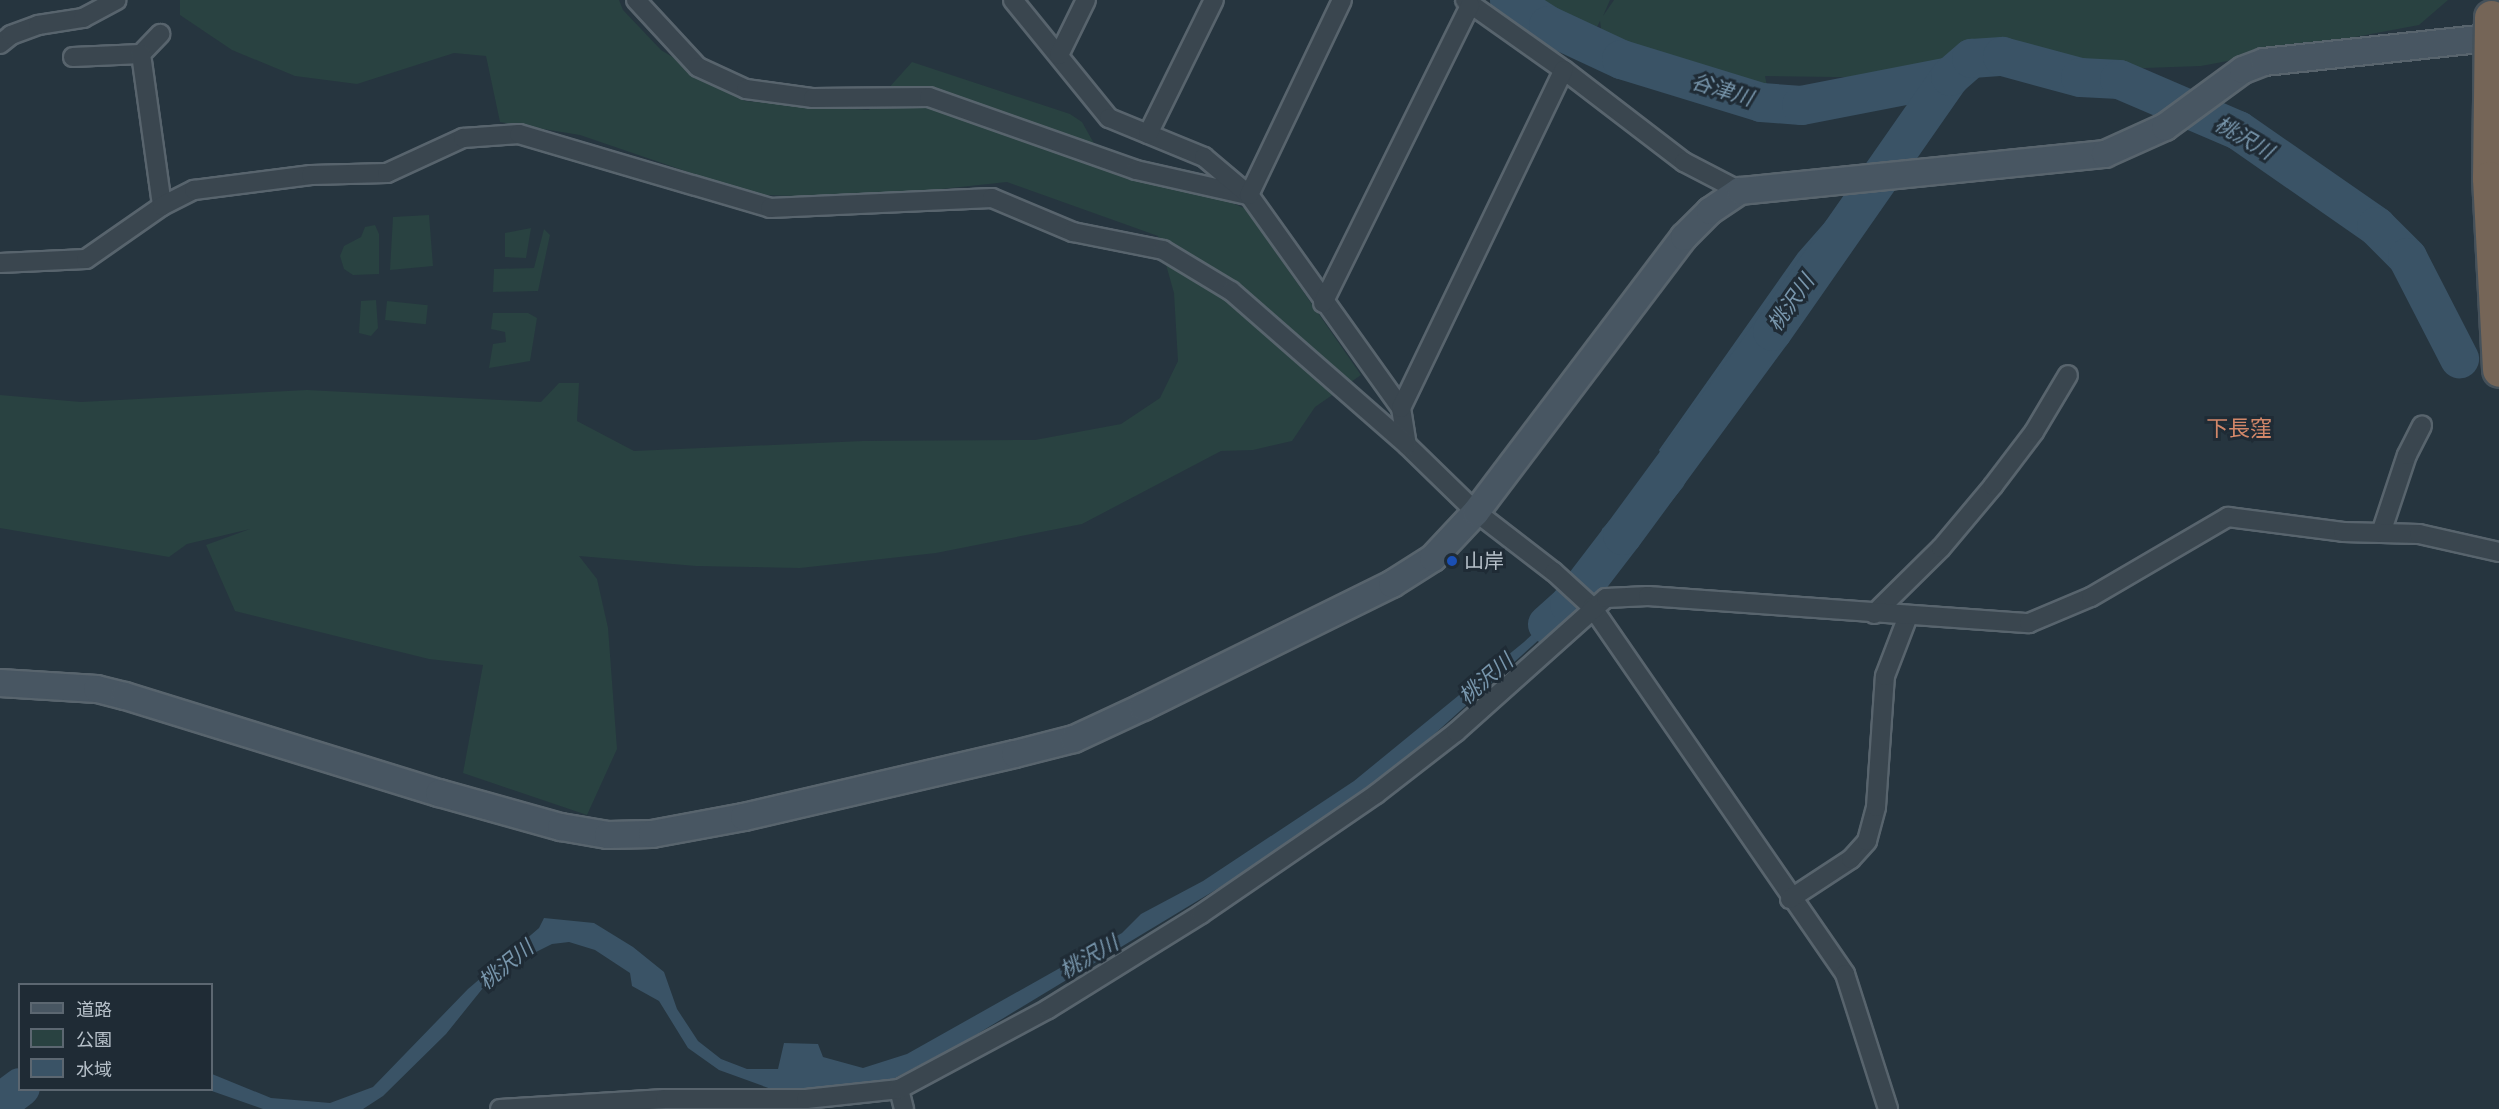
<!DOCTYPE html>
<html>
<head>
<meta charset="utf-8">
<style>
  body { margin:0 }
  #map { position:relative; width:2499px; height:1109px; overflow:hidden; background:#26353f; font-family:"Roboto Condensed","Noto Sans JP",sans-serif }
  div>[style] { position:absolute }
  .green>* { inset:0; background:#294241; transform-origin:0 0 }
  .water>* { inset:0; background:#3a5366 }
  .river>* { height:39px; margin:-19.5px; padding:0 19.5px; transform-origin:19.5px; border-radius:19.5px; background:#3a5366 }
  .roads { filter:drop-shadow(2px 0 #58646d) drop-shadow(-2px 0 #58646d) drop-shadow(0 2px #58646d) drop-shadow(0 -2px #58646d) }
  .street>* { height:18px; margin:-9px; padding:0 9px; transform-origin:9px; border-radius:9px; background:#3a464f }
  .secondary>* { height:26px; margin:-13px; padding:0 13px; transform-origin:13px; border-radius:13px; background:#485662 }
  .bridges { filter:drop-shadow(2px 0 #45515a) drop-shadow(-2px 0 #45515a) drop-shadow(0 2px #45515a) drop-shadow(0 -2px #45515a) }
  .highway-bridge>* { height:33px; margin:-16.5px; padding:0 16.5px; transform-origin:16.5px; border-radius:16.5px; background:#756557 }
  .dots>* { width:16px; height:16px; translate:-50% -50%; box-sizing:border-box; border:3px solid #1f2b35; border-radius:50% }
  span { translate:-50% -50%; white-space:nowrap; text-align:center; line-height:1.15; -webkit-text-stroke:6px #1f2b35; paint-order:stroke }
  .poi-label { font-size:20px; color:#b7c1ca }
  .left { translate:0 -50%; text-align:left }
  .water-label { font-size:21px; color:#7896ac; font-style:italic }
  .quarter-label { font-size:22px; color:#d28769 }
  .legend { position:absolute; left:18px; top:983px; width:195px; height:108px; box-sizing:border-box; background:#1f2b35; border:2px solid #5c6771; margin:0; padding:8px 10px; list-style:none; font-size:18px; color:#b7c1ca }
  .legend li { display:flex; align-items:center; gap:12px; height:30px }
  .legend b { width:30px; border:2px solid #5c6771 }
</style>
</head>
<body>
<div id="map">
  <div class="green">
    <div style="clip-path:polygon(180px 0,619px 0,623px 10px,661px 50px,745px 101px,869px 110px,912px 62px,1070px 114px,1082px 122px,1106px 165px,1203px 190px,1246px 209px,1361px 375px,1315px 407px,1292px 441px,1253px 450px,1221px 451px,1082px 524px,936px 553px,800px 568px,696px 566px,579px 556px,597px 579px,608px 628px,617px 749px,587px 815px,463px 773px,483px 665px,429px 659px,235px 611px,206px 545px,250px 529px,187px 544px,169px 557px,0 528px,0 395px,81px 402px,307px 390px,541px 402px,559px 383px,579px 383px,577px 421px,634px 451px,863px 441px,1035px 440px,1121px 424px,1160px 398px,1178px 361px,1174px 293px,1158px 236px,1007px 182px,857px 198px,764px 195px,735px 188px,580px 135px,500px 122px,486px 56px,454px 53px,357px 84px,295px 76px,232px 50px,180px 15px)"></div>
    <div style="clip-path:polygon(1517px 0,1610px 0,1603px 16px,1614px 0,2448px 0,2419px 25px,2201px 66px,2061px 71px,1999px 41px,1911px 78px,1765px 76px,1767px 86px,1683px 64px,1602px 35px,1600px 21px,1597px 27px,1573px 24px)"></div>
    <div style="clip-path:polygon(429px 215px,433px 266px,390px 270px,393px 217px)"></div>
    <div style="clip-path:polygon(375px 225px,379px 234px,379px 274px,353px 275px,344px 269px,340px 256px,344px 246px,361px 237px,365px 227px)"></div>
    <div style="clip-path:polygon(531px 228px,526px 258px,505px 257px,505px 233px)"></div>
    <div style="clip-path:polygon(544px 229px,550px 235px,538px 291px,493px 292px,494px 269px,534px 268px)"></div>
    <div style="clip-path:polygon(376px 300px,378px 328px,371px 336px,359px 333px,361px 301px)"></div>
    <div style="left:387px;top:301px;width:41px;height:19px;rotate:6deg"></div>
    <div style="clip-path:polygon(493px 313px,528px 313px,537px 318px,530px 361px,489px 368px,493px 344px,506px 342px,505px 332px,491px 329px)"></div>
  </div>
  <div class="water">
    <div style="clip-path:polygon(1849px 195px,1855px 196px,1811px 248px,1735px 359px,1723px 409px,1683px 487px,1614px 572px,1389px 775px,1270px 857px,964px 1042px,889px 1081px,833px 1090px,774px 1090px,719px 1070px,688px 1048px,659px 1001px,632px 986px,630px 973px,595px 950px,569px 942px,552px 944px,522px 959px,487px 983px,446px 1034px,383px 1096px,363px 1109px,263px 1109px,209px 1090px,212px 1074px,271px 1098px,330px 1103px,373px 1087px,468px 989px,539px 928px,544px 918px,594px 923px,633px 947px,664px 972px,677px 1009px,698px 1041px,721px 1059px,747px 1069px,778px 1069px,784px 1043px,818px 1044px,823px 1057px,863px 1068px,907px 1054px,1122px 933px,1141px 914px,1203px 881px,1354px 781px,1524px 642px,1614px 558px,1666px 490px,1634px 507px,1601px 535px,1602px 529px,1662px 470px,1665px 463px,1659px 450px,1798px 253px)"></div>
  </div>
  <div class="river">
    <div style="left:1509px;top:0;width:46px;rotate:32.7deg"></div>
    <div style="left:1548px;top:25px;width:81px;rotate:25deg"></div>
    <div style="left:1621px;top:59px;width:146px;rotate:17.1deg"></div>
    <div style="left:1761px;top:102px;width:40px;rotate:4.3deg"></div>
    <div style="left:1801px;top:105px;width:152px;rotate:-11deg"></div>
    <div style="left:1547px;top:624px;width:30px;rotate:-42deg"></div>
    <div style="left:1569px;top:604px;width:87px;rotate:-52.5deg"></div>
    <div style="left:1622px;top:535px;width:253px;rotate:-53.7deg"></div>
    <div style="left:1772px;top:331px;width:311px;rotate:-55.1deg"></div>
    <div style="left:1950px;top:76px;width:28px;rotate:-41deg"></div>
    <div style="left:1971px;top:58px;width:31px;rotate:-4deg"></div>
    <div style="left:2002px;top:56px;width:81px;rotate:15.1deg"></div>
    <div style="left:2080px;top:77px;width:39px;rotate:3deg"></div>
    <div style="left:2119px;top:79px;width:129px;rotate:23.2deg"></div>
    <div style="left:2238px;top:130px;width:168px;rotate:34.8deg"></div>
    <div style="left:2376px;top:226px;width:44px;rotate:45deg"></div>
    <div style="left:2407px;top:257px;width:114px;rotate:62.8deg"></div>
    <div style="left:0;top:1102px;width:25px;rotate:-37deg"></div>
  </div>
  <div class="roads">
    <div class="street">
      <div style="left:636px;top:0;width:91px;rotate:47.2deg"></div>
      <div style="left:698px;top:67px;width:53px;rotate:24.6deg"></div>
      <div style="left:746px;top:89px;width:68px;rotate:7.7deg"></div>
      <div style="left:813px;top:98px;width:116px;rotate:-0.5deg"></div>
      <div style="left:929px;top:97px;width:219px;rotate:19.4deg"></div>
      <div style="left:1136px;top:170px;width:114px;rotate:12.7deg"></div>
      <div style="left:1013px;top:0;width:152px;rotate:50.9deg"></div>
      <div style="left:1109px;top:118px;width:103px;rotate:22.3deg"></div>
      <div style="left:1204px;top:157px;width:59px;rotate:40.2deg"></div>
      <div style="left:1249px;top:195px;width:262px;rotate:54.5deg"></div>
      <div style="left:1401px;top:408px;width:37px;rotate:81deg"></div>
      <div style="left:1407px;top:445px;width:96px;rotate:44.2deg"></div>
      <div style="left:1476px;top:512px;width:98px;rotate:37.6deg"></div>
      <div style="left:1554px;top:572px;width:52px;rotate:42.6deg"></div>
      <div style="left:1592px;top:607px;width:446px;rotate:55.4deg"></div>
      <div style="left:1845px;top:974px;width:142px;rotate:72.3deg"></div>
      <div style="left:1465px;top:0;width:121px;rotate:35.3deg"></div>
      <div style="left:1564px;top:70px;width:151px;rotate:37.5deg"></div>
      <div style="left:1684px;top:162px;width:63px;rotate:27.4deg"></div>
      <div style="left:0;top:44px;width:14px;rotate:-39deg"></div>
      <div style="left:11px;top:35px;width:29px;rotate:-20deg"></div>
      <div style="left:38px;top:25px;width:46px;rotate:-8.8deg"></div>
      <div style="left:83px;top:18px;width:38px;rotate:-28deg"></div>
      <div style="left:141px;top:54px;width:28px;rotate:-46deg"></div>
      <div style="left:1059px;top:55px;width:61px;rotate:-63.9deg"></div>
      <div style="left:73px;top:57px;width:68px;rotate:-2.5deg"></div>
      <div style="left:141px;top:54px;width:153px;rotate:82.1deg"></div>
      <div style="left:1148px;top:134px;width:149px;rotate:-63.8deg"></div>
      <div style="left:1249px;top:195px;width:216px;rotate:-64.5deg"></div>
      <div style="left:0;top:263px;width:86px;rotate:-2.7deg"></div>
      <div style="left:86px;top:259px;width:93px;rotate:-34.9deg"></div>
      <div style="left:162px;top:206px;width:36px;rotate:-27deg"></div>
      <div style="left:194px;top:190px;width:118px;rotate:-7.3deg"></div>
      <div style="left:311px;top:175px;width:76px;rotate:-1.5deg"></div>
      <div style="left:387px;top:173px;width:84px;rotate:-24.7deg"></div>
      <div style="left:463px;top:138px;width:56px;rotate:-4.1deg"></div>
      <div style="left:519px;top:134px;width:262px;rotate:16.4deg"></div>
      <div style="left:770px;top:208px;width:222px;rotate:-2.6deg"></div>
      <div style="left:992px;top:198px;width:88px;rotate:22.8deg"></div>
      <div style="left:1073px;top:232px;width:92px;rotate:11.3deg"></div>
      <div style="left:1163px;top:250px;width:79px;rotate:31.1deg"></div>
      <div style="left:1231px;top:291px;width:234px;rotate:41.2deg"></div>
      <div style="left:1323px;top:303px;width:332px;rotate:-63.7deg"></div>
      <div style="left:1401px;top:408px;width:375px;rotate:-64.3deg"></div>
      <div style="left:2381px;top:533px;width:82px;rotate:-71.6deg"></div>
      <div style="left:2407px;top:455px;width:33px;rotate:-63deg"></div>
      <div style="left:1874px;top:614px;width:94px;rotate:-44.6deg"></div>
      <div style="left:1941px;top:548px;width:81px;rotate:-50deg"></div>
      <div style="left:1993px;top:486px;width:68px;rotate:-52.8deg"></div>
      <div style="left:2034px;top:432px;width:66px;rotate:-59.2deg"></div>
      <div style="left:1790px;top:899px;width:73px;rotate:-33.3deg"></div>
      <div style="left:1851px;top:859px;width:24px;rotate:-48deg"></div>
      <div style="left:1867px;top:841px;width:35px;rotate:-75deg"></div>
      <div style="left:1876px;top:807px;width:131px;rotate:-86.1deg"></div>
      <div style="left:1885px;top:676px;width:64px;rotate:-69deg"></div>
      <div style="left:899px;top:1089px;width:21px;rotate:76deg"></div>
      <div style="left:500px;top:1109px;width:165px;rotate:-3.5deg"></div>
      <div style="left:665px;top:1099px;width:141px"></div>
      <div style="left:806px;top:1099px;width:94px;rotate:-6.1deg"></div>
      <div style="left:899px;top:1089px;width:169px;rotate:-28.2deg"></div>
      <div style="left:1048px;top:1009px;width:180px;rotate:-31.8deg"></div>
      <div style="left:1201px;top:914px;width:212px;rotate:-34.4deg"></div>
      <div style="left:1376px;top:794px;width:101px;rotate:-37.8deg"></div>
      <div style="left:1456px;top:732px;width:201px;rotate:-41.8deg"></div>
      <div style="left:1606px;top:598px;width:42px;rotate:-2.7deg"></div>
      <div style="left:1648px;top:596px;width:382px;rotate:4.1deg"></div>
      <div style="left:2029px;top:623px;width:67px;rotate:-22.8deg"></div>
      <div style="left:2091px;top:597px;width:159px;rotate:-30.3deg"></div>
      <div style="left:2228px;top:517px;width:116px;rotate:7.4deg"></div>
      <div style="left:2343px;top:532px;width:76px;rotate:1.5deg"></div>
      <div style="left:2419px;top:534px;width:82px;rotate:12.7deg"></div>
    </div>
    <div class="secondary">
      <div style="left:0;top:683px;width:97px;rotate:3.5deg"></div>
      <div style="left:97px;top:689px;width:29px;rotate:14deg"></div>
      <div style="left:125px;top:696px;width:329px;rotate:17.2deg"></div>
      <div style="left:439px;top:793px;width:127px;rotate:15.6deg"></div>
      <div style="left:561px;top:827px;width:48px;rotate:9.7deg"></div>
      <div style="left:608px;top:835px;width:44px;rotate:-1.3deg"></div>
      <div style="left:652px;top:834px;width:94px;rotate:-10.5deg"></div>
      <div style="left:744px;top:817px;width:278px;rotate:-13.1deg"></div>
      <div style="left:1015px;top:754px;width:61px;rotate:-14.3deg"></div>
      <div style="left:1074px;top:739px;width:76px;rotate:-24.9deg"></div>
      <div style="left:1143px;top:707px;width:278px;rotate:-26.3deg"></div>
      <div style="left:1392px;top:584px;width:49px;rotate:-32.4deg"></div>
      <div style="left:1433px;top:558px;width:63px;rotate:-46.9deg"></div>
      <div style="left:1476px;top:512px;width:345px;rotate:-52.9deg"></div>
      <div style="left:1684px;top:237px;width:37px;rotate:-45deg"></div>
      <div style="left:1710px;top:211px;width:36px;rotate:-34deg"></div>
      <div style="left:1740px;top:191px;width:367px;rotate:-5.8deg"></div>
      <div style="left:2105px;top:154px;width:66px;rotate:-24.2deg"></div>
      <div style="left:2165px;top:127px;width:97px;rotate:-36.2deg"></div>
      <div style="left:2243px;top:70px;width:22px;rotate:-21deg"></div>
      <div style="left:2264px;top:62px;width:236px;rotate:-6.1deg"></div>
    </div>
  </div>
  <div class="bridges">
    <div class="highway-bridge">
      <div style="left:2491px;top:17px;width:161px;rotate:90.7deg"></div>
      <div style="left:2489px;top:178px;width:192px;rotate:87deg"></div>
    </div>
  </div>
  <div class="dots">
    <div style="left:1452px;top:561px;background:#1a4fb4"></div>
  </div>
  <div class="poi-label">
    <span class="left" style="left:1464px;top:561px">山岸</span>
  </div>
  <div class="water-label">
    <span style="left:1722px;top:90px;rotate:17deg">谷津川</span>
    <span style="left:2244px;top:138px;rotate:30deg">桃沢川</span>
    <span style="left:1791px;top:303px;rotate:-55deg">桃沢川</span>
    <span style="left:1486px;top:679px;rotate:-41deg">桃沢川</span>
    <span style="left:1089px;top:957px;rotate:-30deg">桃沢川</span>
    <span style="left:506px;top:965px;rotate:-39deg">桃沢川</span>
  </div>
  <div class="quarter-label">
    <span style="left:2239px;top:429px">下長窪</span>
  </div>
  <ul class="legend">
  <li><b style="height:8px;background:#485662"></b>道路</li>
  <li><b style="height:16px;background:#294241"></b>公園</li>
  <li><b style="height:16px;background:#3a5366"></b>水域</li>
  </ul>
</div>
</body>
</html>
